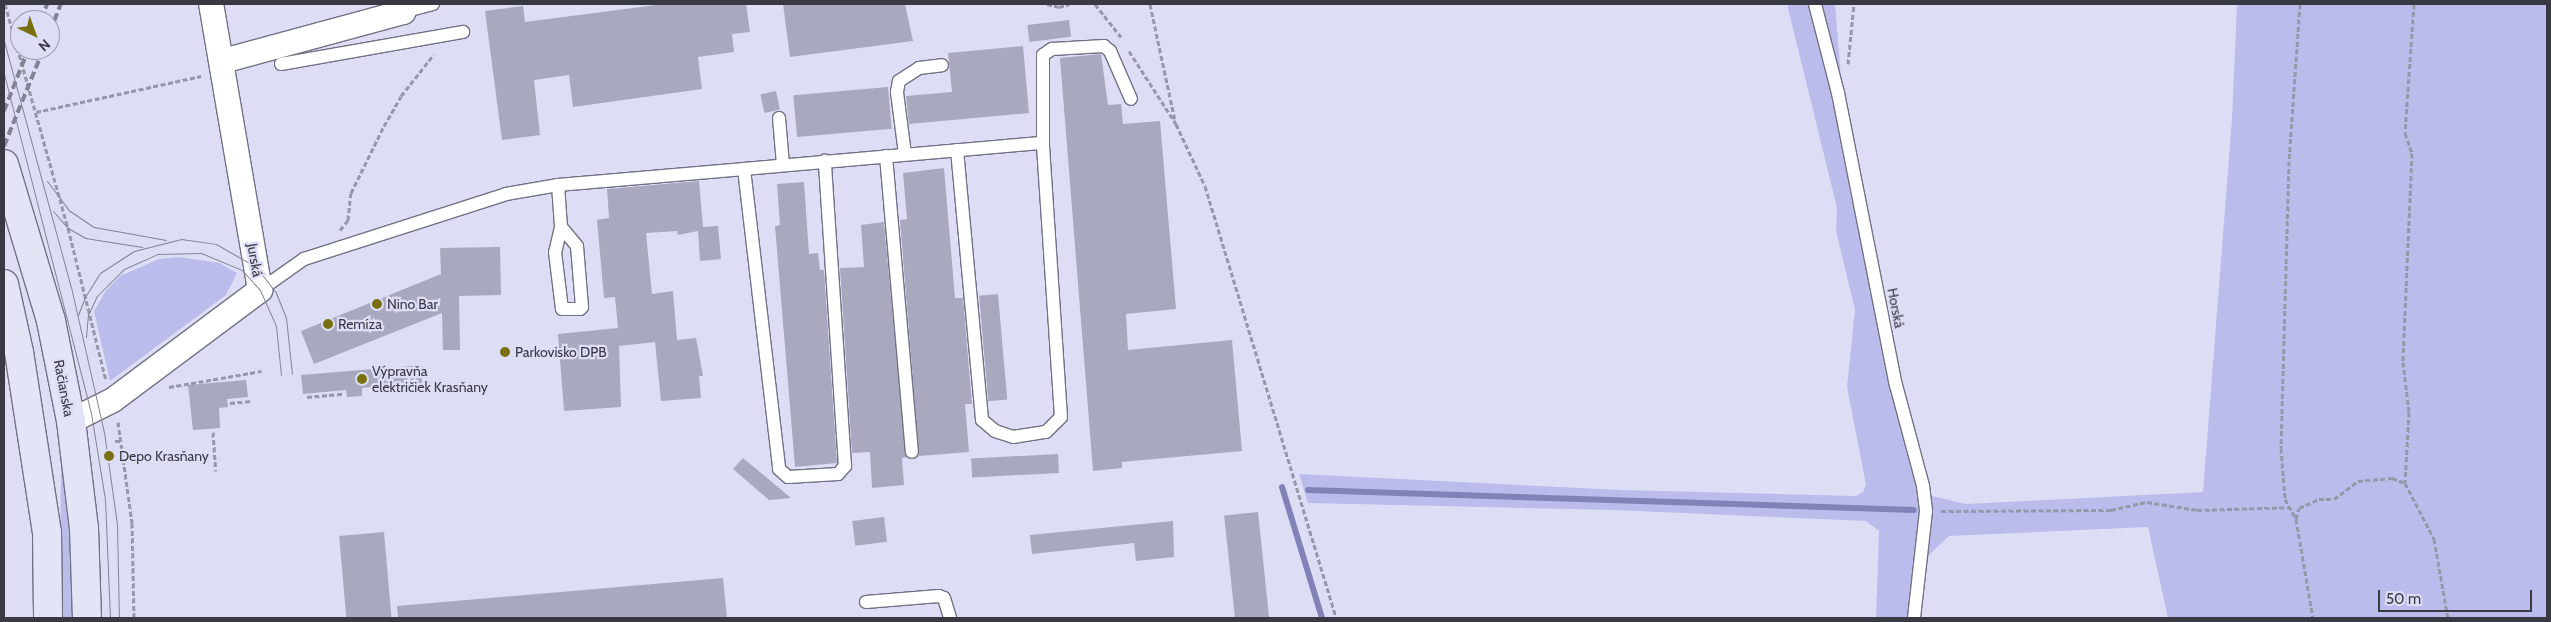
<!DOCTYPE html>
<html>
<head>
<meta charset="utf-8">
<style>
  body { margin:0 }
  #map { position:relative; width:2551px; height:622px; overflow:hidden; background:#dddef6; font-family:Cabin,sans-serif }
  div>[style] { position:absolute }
  .green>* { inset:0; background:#bbbcec }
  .stream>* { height:6px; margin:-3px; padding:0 3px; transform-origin:3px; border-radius:3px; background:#8281b8 }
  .building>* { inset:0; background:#a8a9bf; transform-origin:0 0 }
  .path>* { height:3px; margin-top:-1.5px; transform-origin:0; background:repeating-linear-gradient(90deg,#9697a9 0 5px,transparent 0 7.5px) }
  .roads { filter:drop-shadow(1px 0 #717186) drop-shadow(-1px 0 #717186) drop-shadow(0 1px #717186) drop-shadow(0 -1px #717186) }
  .service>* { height:12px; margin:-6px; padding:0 6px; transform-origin:6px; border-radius:6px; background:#fff }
  .minor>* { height:24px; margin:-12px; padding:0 12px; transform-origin:12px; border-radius:12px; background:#fff }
  .secondary>* { height:28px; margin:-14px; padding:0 14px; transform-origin:14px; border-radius:14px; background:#e4e4f7 }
  .tram>* { height:1px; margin:-0.5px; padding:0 0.5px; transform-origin:0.5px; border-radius:0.5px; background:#828393 }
  .rail>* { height:4px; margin-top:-2px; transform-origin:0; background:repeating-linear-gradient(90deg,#828393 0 8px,transparent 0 12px) }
  .dots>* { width:14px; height:14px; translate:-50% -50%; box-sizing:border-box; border:2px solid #dddef6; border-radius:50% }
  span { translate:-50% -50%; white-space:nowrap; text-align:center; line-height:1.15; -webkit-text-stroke:4.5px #dddef6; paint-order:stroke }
  .street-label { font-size:14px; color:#383942 }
  .poi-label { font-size:14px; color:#383942 }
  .left { translate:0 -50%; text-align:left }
  .frame { position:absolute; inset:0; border:5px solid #383942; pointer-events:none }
  .north { position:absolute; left:10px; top:10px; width:50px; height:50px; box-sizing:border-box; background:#dddef6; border:1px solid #9b9cae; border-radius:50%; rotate:138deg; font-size:14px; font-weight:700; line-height:20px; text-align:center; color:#383942 }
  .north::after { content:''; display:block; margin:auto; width:18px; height:22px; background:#78700f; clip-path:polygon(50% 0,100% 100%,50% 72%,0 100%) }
  .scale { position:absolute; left:2378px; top:590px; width:154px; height:22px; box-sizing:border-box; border:2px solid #383942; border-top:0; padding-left:6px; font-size:15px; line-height:18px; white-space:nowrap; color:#383942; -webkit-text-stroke:4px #dddef6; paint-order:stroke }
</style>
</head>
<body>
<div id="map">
  <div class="green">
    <div style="clip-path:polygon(1787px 4px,1835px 4px,1841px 78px,1909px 421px,1932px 496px,1966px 504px,2203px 492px,2232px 119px,2237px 4px,2547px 4px,2547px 618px,2168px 618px,2148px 527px,1949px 536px,1929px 555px,1919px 618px,1876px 618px,1879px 531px,1866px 521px,1613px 510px,1308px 503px,1299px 474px,1620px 490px,1856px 496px,1863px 492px,1866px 485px,1847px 387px,1855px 310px,1836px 231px,1837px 208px)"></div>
    <div style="clip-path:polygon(179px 257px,219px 263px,237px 273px,226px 295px,110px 381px,94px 311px,105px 292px,120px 276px,159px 259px)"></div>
    <div style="clip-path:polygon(63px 459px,72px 537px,74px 618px,60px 618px,61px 461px)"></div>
  </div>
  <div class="stream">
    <div style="left:1282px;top:487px;width:137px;rotate:73deg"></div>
    <div style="left:1308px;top:490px;width:606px;rotate:1.89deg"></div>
  </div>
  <div class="building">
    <div style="clip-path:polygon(664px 4px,746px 4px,750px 32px,732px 34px,734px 52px,698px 57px,702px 89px,573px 107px,569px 75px,534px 80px,540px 135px,502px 140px,485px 11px,523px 6px,525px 22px)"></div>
    <div style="clip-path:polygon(783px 4px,905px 4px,913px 41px,790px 57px)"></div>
    <div style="left:1069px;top:20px;width:17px;height:42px;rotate:83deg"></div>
    <div style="clip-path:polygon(1023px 46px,1029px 113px,909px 124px,906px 96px,952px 92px,948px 53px)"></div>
    <div style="clip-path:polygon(1101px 54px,1108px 105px,1121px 104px,1123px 124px,1160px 121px,1176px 309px,1126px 314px,1128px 350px,1232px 340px,1242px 451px,1122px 462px,1122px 468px,1093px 471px,1060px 58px)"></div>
    <div style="left:888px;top:87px;width:42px;height:95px;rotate:85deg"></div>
    <div style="left:776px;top:91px;width:19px;height:16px;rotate:78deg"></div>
    <div style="clip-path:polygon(944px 168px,955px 298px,963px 298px,972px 404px,965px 404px,969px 452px,919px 456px,900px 220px,907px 219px,903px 173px)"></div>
    <div style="clip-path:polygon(699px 181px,703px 227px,718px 226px,721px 259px,700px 261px,698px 231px,678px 235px,677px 231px,646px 233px,652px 294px,673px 291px,677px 340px,696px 338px,703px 376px,699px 376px,701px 398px,661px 401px,655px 342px,619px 346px,621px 407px,564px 411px,558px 334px,618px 328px,615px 297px,604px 298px,597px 220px,609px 218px,607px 189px)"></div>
    <div style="clip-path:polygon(804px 182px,809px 254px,818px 253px,820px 270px,824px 270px,837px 463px,795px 467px,775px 226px,780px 225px,777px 184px)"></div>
    <div style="clip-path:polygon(884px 222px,906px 457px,902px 458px,904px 485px,872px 488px,870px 452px,852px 453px,840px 268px,864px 267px,861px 225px)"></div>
    <div style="clip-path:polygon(500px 247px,501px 295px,459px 296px,460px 350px,443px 350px,442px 313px,314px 364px,301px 331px,441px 274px,440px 248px)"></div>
    <div style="left:998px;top:294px;width:106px;height:19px;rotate:85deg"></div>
    <div style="clip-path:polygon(421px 365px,422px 383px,362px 388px,362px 396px,347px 397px,346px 390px,303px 394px,301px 375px)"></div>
    <div style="clip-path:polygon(246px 380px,248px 397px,227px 399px,228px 407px,219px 408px,220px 428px,193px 430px,188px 385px)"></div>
    <div style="left:1058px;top:454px;width:19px;height:87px;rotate:87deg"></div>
    <div style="clip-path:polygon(743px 458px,791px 498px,769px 500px,733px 469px)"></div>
    <div style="left:1258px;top:512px;width:107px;height:34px;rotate:84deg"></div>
    <div style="left:884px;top:517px;width:25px;height:32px;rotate:83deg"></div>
    <div style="clip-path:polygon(1173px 521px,1174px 557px,1136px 561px,1134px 543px,1032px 554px,1030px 535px)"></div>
    <div style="left:384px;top:532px;width:86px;height:45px;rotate:85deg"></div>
    <div style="clip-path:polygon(723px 578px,727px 618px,398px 618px,397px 606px)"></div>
  </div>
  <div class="path">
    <div style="left:5px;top:4px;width:233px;rotate:74.3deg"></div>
    <div style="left:68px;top:228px;width:157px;rotate:76deg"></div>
    <div style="left:1047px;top:4px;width:12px;rotate:14deg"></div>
    <div style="left:1059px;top:7px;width:11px;rotate:-15deg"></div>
    <div style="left:1095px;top:4px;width:42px;rotate:51.8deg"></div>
    <div style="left:1150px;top:4px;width:120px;rotate:77.9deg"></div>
    <div style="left:2300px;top:4px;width:157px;rotate:94deg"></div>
    <div style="left:2289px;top:161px;width:287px;rotate:91.6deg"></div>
    <div style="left:2281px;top:448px;width:51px;rotate:85.5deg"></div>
    <div style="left:2285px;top:499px;width:23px;rotate:61deg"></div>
    <div style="left:2296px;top:519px;width:100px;rotate:80.3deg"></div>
    <div style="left:2414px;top:4px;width:129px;rotate:94deg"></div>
    <div style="left:2405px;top:133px;width:21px;rotate:71deg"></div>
    <div style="left:2412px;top:153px;width:209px;rotate:92.5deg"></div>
    <div style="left:2403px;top:362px;width:50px;rotate:83.2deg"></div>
    <div style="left:2409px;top:412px;width:71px;rotate:93.2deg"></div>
    <div style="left:2405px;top:483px;width:63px;rotate:62.6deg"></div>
    <div style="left:2434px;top:539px;width:80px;rotate:80deg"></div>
    <div style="left:1129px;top:51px;width:87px;rotate:57.2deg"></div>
    <div style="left:1176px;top:124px;width:68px;rotate:64.9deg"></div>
    <div style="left:1205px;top:186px;width:451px;rotate:73.1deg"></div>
    <div style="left:1848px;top:64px;width:60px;rotate:-84.3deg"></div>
    <div style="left:36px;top:112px;width:169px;rotate:-12.3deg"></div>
    <div style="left:340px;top:230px;width:13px;rotate:-51deg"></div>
    <div style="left:348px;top:220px;width:27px;rotate:-84deg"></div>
    <div style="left:351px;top:193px;width:75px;rotate:-63.8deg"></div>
    <div style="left:384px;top:126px;width:34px;rotate:-60deg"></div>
    <div style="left:401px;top:96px;width:53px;rotate:-51.8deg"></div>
    <div style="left:169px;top:387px;width:94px;rotate:-9.8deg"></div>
    <div style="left:307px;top:397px;width:36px;rotate:-5deg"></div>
    <div style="left:230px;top:403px;width:22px;rotate:-5deg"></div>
    <div style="left:118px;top:422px;width:102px;rotate:82.1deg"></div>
    <div style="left:132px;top:523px;width:95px;rotate:88.8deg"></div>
    <div style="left:213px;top:432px;width:39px;rotate:86deg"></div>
    <div style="left:115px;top:441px;width:7px"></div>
    <div style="left:1941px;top:511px;width:170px;rotate:-0.3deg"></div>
    <div style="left:2111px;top:510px;width:37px;rotate:-13deg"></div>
    <div style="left:2147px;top:502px;width:51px;rotate:9.1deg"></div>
    <div style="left:2197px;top:510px;width:93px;rotate:-1.8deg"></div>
    <div style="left:2296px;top:519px;width:11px;rotate:-75deg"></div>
    <div style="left:2299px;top:508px;width:22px;rotate:-24deg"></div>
    <div style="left:2319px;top:499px;width:15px"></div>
    <div style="left:2334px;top:499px;width:30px;rotate:-37deg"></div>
    <div style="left:2358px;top:481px;width:34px;rotate:-5deg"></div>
    <div style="left:2392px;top:478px;width:14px;rotate:21deg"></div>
  </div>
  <div class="roads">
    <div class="service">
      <div style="left:1815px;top:4px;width:92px;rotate:75.5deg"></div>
      <div style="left:1838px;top:93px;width:298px;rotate:78.8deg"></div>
      <div style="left:1896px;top:385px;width:105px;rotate:75deg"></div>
      <div style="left:1923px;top:486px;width:25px;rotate:83deg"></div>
      <div style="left:1926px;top:511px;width:108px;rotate:96.4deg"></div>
      <div style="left:403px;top:12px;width:31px;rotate:-15deg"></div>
      <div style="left:281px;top:64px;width:185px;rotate:-10deg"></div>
      <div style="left:779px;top:118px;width:47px;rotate:85.1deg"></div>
      <div style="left:957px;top:150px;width:271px;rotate:84.7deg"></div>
      <div style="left:982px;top:420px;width:17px;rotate:40deg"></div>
      <div style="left:995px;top:431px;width:19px;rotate:18deg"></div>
      <div style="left:1013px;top:437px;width:33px;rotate:-9deg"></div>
      <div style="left:1046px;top:432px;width:21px;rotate:-45deg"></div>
      <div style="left:1061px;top:417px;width:275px;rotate:-93.8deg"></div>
      <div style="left:1043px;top:143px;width:88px;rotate:-90deg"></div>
      <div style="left:1043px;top:55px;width:11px;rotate:-34deg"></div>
      <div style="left:1052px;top:49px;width:52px;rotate:-3.3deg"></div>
      <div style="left:1104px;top:46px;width:8px;rotate:40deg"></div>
      <div style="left:1110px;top:51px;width:52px;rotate:66.4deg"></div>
      <div style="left:905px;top:154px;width:63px;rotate:-97.4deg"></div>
      <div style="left:897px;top:92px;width:11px;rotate:-80deg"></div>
      <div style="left:899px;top:81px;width:24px;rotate:-33deg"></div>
      <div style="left:919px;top:68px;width:23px;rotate:-7deg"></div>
      <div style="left:886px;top:156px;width:297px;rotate:85deg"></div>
      <div style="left:744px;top:169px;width:300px;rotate:-5deg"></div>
      <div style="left:558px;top:185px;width:42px;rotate:85.9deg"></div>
      <div style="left:561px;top:227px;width:26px;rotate:103deg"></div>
      <div style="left:555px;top:252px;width:57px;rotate:83deg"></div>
      <div style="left:562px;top:309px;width:18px"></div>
      <div style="left:580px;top:309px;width:3px;rotate:-45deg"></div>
      <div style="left:582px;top:307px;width:61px;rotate:-94.7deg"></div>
      <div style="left:577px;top:246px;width:25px;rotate:-130deg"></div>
      <div style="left:260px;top:290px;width:54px;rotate:-35.2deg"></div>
      <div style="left:304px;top:259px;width:212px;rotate:-17.8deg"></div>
      <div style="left:506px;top:194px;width:53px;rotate:-9.8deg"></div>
      <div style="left:558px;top:185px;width:187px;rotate:-4.9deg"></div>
      <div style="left:744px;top:169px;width:302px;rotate:83.3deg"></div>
      <div style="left:779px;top:469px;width:12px;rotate:42deg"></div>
      <div style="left:788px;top:477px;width:50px;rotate:-3.4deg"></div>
      <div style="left:838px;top:474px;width:11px;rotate:-49deg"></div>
      <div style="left:845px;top:466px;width:306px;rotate:-93.8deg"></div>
      <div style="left:866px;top:602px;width:73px;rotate:-4.7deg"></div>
      <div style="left:939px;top:596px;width:5px;rotate:22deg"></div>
      <div style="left:944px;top:598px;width:21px;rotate:73deg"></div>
    </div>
    <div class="minor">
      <div style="left:223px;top:61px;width:187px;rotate:-15.2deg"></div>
      <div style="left:403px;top:12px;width:8px;rotate:-104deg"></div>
      <div style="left:71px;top:421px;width:47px;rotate:-26.6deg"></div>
      <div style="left:113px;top:400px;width:184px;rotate:-36.8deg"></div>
      <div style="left:260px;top:290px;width:290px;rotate:-99.7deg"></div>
    </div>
    <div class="secondary">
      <div style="left:4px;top:164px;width:164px;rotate:73.3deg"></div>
      <div style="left:51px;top:321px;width:102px;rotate:78.7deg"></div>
      <div style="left:71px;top:421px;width:108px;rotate:83.1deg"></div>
      <div style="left:84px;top:528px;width:90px;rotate:88.1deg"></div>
      <div style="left:4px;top:284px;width:70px;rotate:77.6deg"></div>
      <div style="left:19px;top:352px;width:182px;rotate:81.2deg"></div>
      <div style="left:47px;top:532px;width:86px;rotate:89.3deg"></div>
    </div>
  </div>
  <div class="tram">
    <div style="left:4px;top:41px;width:255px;rotate:74.8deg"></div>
    <div style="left:71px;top:287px;width:149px;rotate:77.2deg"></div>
    <div style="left:104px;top:432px;width:94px;rotate:82deg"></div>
    <div style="left:117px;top:525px;width:93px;rotate:88.8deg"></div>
    <div style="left:4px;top:74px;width:350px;rotate:75.6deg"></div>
    <div style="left:91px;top:413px;width:87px;rotate:80.8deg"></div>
    <div style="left:105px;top:499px;width:119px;rotate:87.6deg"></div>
    <div style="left:47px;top:181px;width:38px;rotate:53deg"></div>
    <div style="left:70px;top:211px;width:29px;rotate:34deg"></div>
    <div style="left:94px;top:227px;width:73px;rotate:10.2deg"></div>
    <div style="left:53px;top:211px;width:23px;rotate:49deg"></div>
    <div style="left:68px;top:228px;width:20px;rotate:30deg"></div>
    <div style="left:85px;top:238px;width:58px;rotate:9deg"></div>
    <div style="left:78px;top:315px;width:19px;rotate:-69deg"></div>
    <div style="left:85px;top:297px;width:28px;rotate:-58deg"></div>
    <div style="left:100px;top:273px;width:40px;rotate:-32.9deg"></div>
    <div style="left:134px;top:251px;width:49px;rotate:-14.3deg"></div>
    <div style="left:181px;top:239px;width:35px;rotate:8deg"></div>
    <div style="left:216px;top:244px;width:46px;rotate:29.9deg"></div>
    <div style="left:256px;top:267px;width:33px;rotate:52deg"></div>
    <div style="left:276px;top:293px;width:27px;rotate:68deg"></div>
    <div style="left:286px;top:318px;width:56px;rotate:83.9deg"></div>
    <div style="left:86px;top:337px;width:22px;rotate:-85deg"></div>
    <div style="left:88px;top:315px;width:21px;rotate:-65deg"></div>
    <div style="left:97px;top:296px;width:38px;rotate:-45deg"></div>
    <div style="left:124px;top:269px;width:36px;rotate:-24deg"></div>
    <div style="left:157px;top:254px;width:44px;rotate:-1.3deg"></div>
    <div style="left:201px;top:253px;width:44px;rotate:22.5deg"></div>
    <div style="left:242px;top:270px;width:27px;rotate:48deg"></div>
    <div style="left:260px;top:290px;width:39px;rotate:66deg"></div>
    <div style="left:276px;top:326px;width:49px;rotate:84.2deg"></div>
  </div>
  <div class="rail">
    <div style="left:41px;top:20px;width:17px;rotate:-69deg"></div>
    <div style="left:50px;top:32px;width:30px;rotate:-69deg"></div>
    <div style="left:4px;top:111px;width:66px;rotate:-68.5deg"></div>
    <div style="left:4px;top:146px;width:104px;rotate:-67.9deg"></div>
  </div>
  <div class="dots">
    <div style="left:377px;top:304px;background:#78700f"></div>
    <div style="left:328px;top:324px;background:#78700f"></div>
    <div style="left:505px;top:352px;background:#78700f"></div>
    <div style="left:362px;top:379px;background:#78700f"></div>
    <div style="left:109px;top:456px;background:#78700f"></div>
  </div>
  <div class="street-label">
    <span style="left:255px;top:260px;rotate:80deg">Jurská</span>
    <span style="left:1896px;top:308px;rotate:79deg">Horská</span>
    <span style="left:64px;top:388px;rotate:79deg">Račianska</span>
  </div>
  <div class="poi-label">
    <span class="left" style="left:387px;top:304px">Nino Bar</span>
    <span class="left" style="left:338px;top:324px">Remíza</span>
    <span class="left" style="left:515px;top:352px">Parkovisko DPB</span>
    <span class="left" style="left:372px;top:379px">Výpravňa<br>električiek Krasňany</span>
    <span class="left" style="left:119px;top:456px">Depo Krasňany</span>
  </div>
  <div class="frame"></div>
  <div class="north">N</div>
  <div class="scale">50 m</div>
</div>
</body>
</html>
